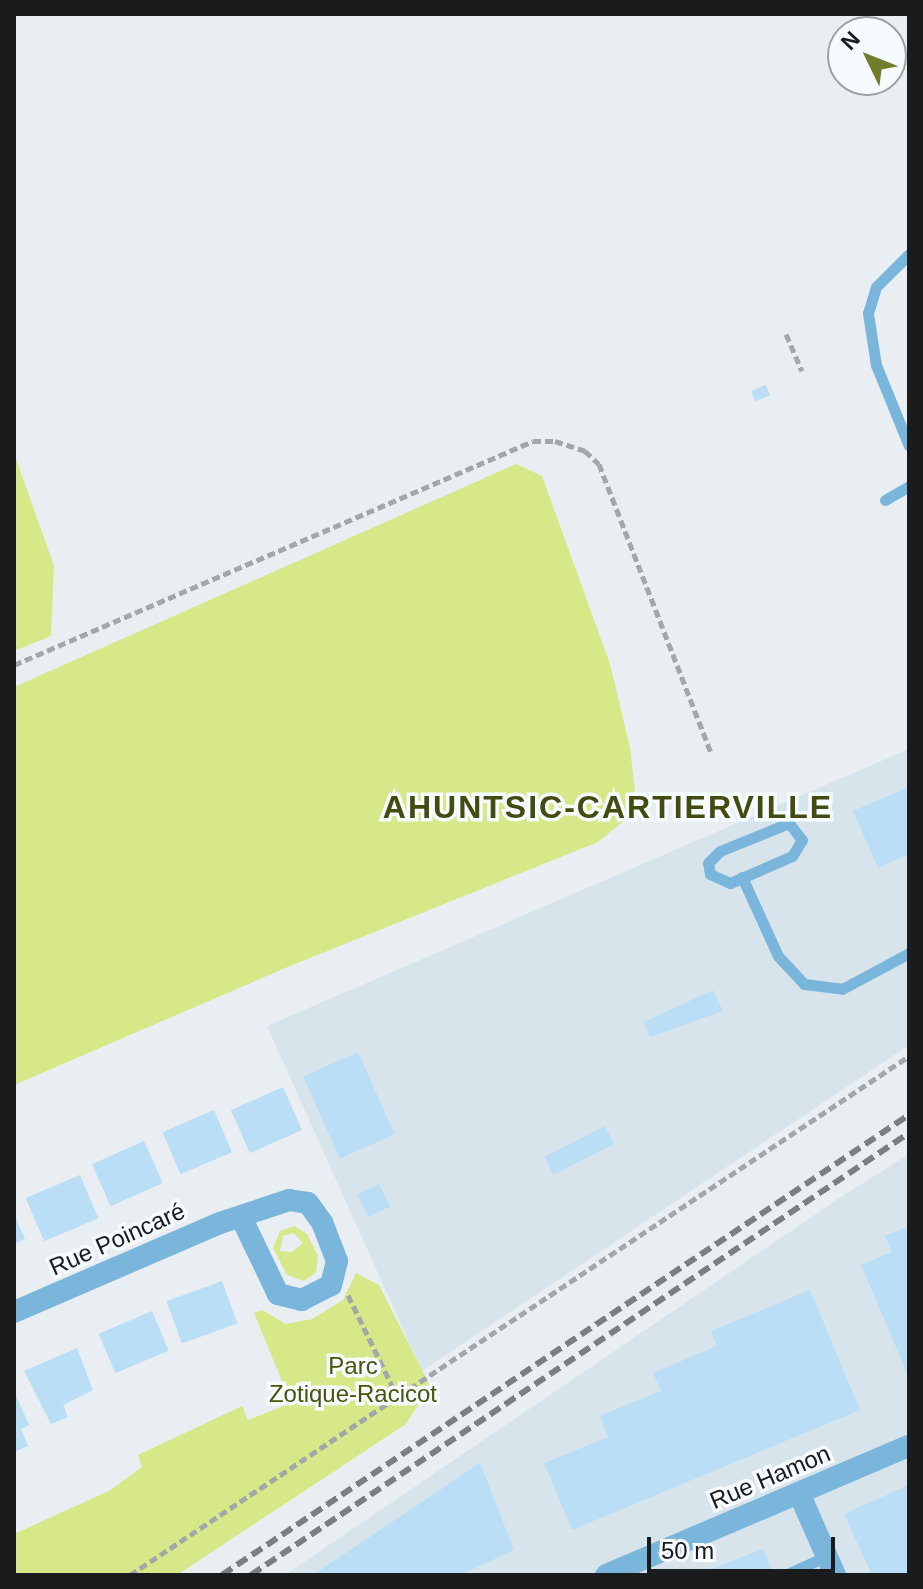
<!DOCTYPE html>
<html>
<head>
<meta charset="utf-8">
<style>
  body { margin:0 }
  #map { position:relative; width:923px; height:1589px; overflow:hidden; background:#e8eef1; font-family:Helvetica,sans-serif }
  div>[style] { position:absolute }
  .built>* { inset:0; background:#d7e4ec }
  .green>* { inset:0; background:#d7e889 }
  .building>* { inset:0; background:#badef5; transform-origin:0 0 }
  .path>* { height:5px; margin-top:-2.5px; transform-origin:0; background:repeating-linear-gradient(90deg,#a2a7a9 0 8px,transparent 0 12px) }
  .service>* { height:11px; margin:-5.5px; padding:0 5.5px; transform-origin:5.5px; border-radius:5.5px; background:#7ab6dc }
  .minor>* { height:22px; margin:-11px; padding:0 11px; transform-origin:11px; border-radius:11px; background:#7ab6dc }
  .rail>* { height:6px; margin-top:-3px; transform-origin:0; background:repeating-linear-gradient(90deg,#7b7f81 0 12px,transparent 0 18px) }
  span { translate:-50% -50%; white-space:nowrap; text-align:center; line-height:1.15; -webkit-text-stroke:7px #f5fbff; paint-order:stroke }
  .street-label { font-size:24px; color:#191b1c }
  .park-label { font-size:24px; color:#4b5409 }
  .district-label { font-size:32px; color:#444b11; font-weight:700; letter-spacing:2px }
  .frame { position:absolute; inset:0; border:16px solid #191b1c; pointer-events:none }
  .north { position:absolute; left:827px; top:16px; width:80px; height:80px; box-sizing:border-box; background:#f5fbff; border:2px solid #9da1a4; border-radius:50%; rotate:313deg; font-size:22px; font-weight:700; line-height:32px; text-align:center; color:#191b1c }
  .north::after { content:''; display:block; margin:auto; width:28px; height:36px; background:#717d2a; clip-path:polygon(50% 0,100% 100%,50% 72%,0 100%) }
  .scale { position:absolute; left:647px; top:1537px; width:188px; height:36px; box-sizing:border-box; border:4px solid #191b1c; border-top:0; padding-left:10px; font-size:24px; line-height:28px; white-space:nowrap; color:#191b1c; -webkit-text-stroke:6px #f5fbff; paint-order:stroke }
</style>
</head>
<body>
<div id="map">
  <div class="built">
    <div style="clip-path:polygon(909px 749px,909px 1045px,422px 1371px,267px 1026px)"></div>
    <div style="clip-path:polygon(909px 1154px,909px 1575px,285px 1575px,841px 1197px)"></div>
  </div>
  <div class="green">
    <div style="clip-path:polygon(14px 453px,54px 566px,51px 636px,14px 651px)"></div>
    <div style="clip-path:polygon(516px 464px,542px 476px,610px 664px,630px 748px,637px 810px,598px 842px,290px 966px,14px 1085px,14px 687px)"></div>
    <div style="clip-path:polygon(evenodd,294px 1226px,307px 1234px,318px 1256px,316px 1272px,304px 1281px,287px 1275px,273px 1248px,280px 1231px,294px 1226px,294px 1233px,303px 1243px,292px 1252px,280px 1251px,283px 1236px,294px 1233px)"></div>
    <div style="clip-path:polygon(356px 1273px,379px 1285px,430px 1386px,406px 1424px,177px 1575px,14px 1575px,14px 1534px,109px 1491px,142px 1467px,138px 1455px,242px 1406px,248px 1420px,291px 1403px,254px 1313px,262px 1310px,286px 1324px,312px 1319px,343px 1300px)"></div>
  </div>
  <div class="building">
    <div style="left:766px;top:385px;width:11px;height:16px;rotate:68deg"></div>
    <div style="clip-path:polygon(909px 787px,909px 854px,878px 868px,853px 811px)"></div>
    <div style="clip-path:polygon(713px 990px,723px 1011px,650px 1037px,644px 1022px)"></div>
    <div style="left:358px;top:1052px;width:90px;height:60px;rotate:66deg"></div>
    <div style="left:283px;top:1087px;width:47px;height:57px;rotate:66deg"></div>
    <div style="left:214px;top:1110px;width:46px;height:56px;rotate:67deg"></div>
    <div style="left:605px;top:1126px;width:20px;height:68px;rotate:63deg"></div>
    <div style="left:144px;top:1141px;width:46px;height:57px;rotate:66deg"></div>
    <div style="left:80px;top:1175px;width:47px;height:59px;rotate:67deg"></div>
    <div style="left:379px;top:1184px;width:25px;height:24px;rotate:64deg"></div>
    <div style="clip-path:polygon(14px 1214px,25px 1239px,14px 1244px)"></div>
    <div style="clip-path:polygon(909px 1226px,909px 1378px,861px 1265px,892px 1252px,885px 1236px)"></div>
    <div style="left:222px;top:1281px;width:45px;height:59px;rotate:70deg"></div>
    <div style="clip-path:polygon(810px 1290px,860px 1410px,572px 1530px,544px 1463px,608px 1437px,600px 1416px,661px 1391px,653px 1373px,717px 1346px,711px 1331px)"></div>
    <div style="left:152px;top:1311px;width:43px;height:58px;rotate:67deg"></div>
    <div style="clip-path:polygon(77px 1348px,93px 1390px,63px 1405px,68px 1417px,51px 1424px,24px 1371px)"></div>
    <div style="clip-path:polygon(14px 1391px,29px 1425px,21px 1429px,28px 1446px,14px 1452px)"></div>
    <div style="clip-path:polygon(480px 1463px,514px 1550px,460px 1575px,313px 1575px)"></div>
    <div style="clip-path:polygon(909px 1485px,909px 1575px,872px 1575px,844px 1514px)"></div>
    <div style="clip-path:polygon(763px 1549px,774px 1575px,698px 1575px,711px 1569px)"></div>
  </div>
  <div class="path">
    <div style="left:786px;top:334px;width:40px;rotate:66.6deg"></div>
    <div style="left:14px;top:665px;width:565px;rotate:-23.34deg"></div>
    <div style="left:533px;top:441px;width:22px"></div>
    <div style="left:555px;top:441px;width:32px;rotate:18deg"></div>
    <div style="left:585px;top:451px;width:19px;rotate:43deg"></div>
    <div style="left:599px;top:464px;width:310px;rotate:68.8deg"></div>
    <div style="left:348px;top:1295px;width:114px;rotate:64.1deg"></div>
    <div style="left:130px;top:1575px;width:936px;rotate:-33.67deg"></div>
  </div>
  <div class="service">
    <div style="left:909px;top:254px;width:47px;rotate:135deg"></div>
    <div style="left:876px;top:287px;width:27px;rotate:107deg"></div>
    <div style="left:868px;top:313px;width:53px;rotate:81.3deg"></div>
    <div style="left:876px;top:365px;width:87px;rotate:67.8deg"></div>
    <div style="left:885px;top:500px;width:28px;rotate:-30deg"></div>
    <div style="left:789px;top:823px;width:21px;rotate:53deg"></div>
    <div style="left:802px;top:840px;width:19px;rotate:122deg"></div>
    <div style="left:792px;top:856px;width:68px;rotate:156.5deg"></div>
    <div style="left:730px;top:883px;width:22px;rotate:-156deg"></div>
    <div style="left:710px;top:874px;width:11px;rotate:-100deg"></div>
    <div style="left:708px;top:863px;width:17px;rotate:-45deg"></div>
    <div style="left:720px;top:851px;width:74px;rotate:-22.1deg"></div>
    <div style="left:742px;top:877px;width:87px;rotate:65.5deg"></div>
    <div style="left:778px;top:956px;width:38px;rotate:47deg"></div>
    <div style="left:804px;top:984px;width:38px;rotate:7deg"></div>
    <div style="left:842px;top:989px;width:76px;rotate:-28.2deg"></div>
    <div style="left:785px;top:1575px;width:46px;rotate:-24.3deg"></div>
  </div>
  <div class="minor">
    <div style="left:14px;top:1312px;width:224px;rotate:-23.4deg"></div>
    <div style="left:220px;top:1223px;width:73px;rotate:-18.4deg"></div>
    <div style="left:289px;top:1200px;width:19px;rotate:9deg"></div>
    <div style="left:308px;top:1203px;width:24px;rotate:54deg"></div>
    <div style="left:322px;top:1222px;width:42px;rotate:69deg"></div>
    <div style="left:337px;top:1261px;width:25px;rotate:104deg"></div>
    <div style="left:331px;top:1285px;width:33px;rotate:153deg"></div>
    <div style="left:302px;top:1300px;width:25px;rotate:-166deg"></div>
    <div style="left:278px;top:1294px;width:83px;rotate:-115.6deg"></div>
    <div style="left:799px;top:1493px;width:90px;rotate:66.3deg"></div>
    <div style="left:606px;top:1575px;width:329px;rotate:-23.1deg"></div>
  </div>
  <div class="rail">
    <div style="left:222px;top:1575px;width:827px;rotate:-33.81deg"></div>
    <div style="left:251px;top:1575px;width:793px;rotate:-33.89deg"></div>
  </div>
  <div class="street-label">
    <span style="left:117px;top:1239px;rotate:-24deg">Rue Poincaré</span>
    <span style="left:770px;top:1477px;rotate:-23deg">Rue Hamon</span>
  </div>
  <div class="park-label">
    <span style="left:353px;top:1380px">Parc<br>Zotique-Racicot</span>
  </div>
  <div class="district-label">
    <span style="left:608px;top:807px">AHUNTSIC-CARTIERVILLE</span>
  </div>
  <div class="frame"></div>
  <div class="north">N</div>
  <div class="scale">50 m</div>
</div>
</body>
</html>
